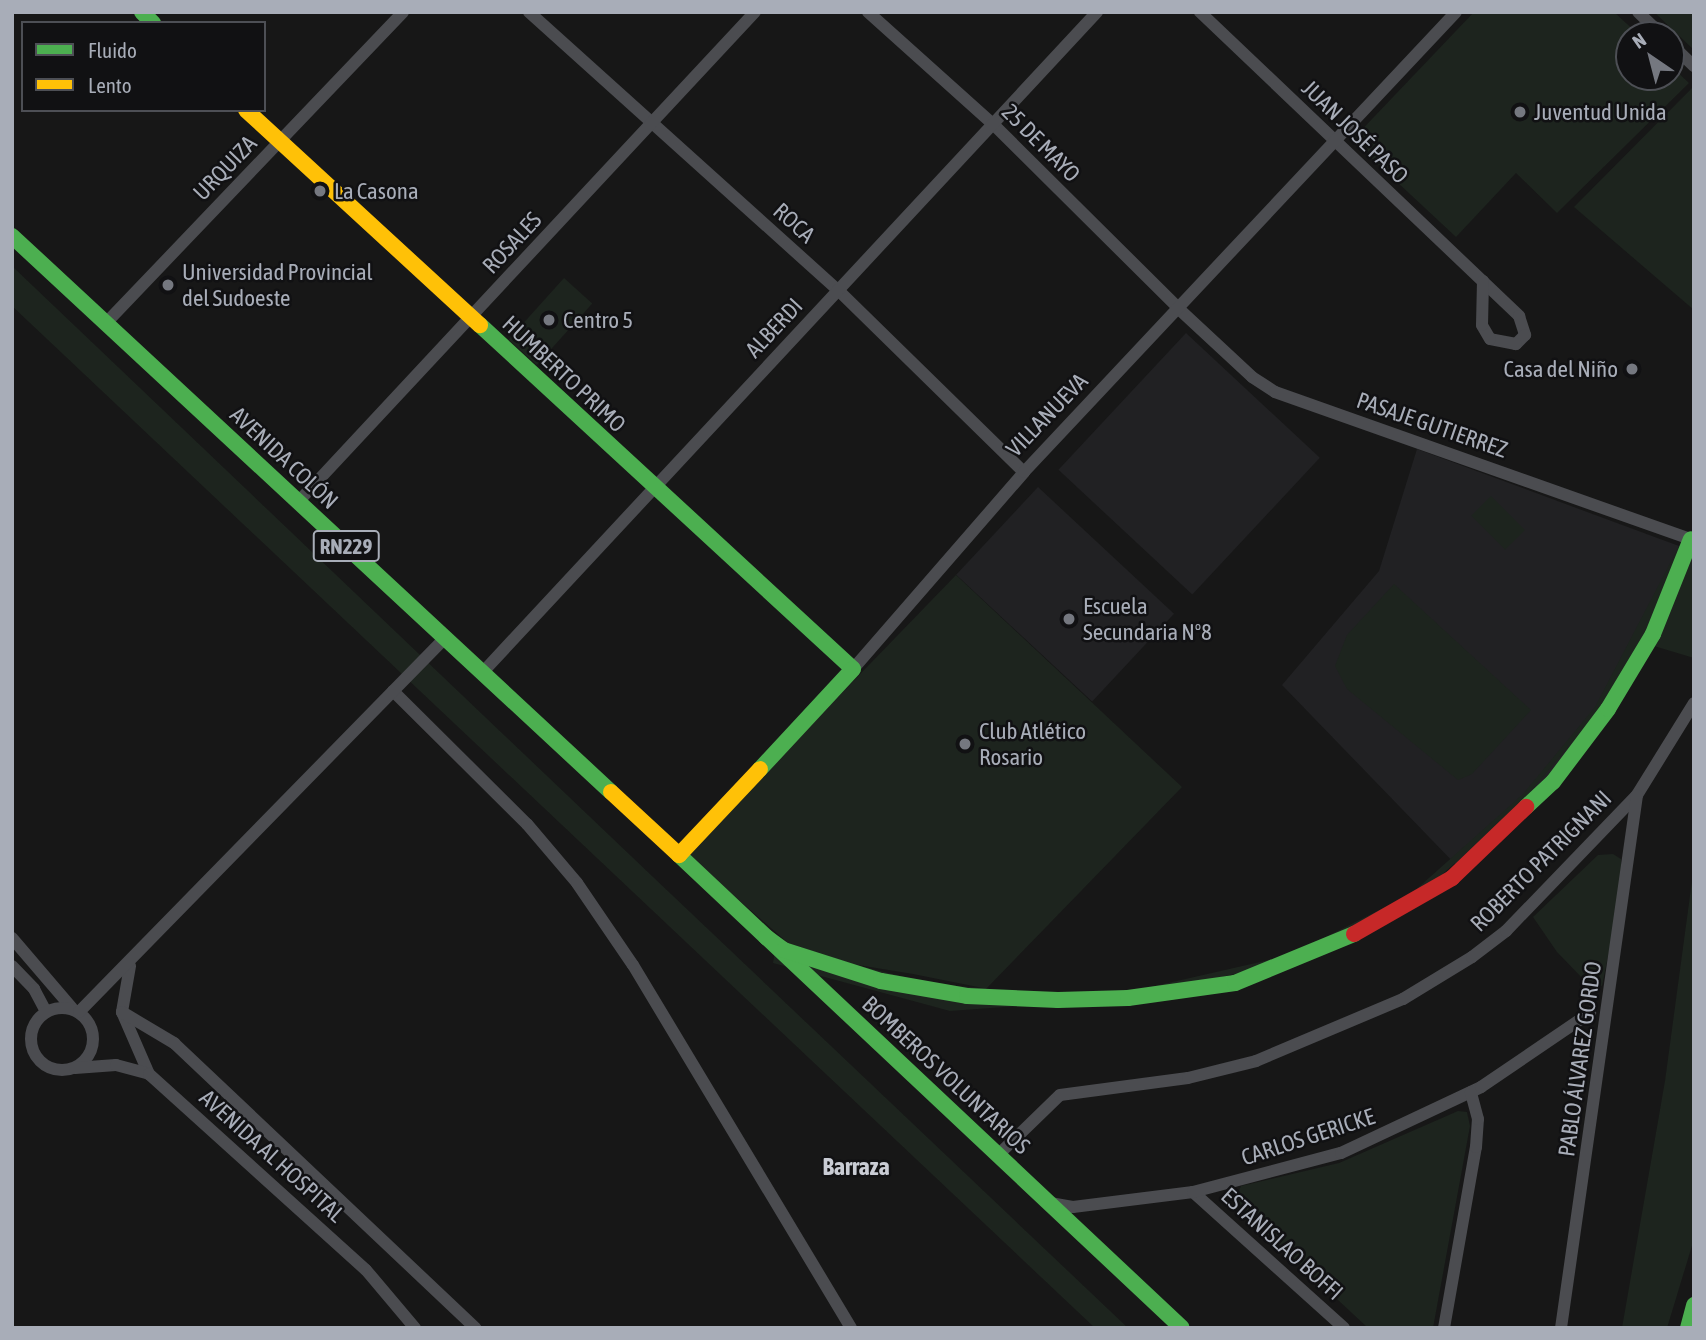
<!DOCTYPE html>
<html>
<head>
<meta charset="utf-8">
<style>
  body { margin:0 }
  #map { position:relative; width:1706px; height:1340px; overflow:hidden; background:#171717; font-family:"Asap Condensed",sans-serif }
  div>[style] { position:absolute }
  .built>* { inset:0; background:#212123; transform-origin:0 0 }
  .green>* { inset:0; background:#1d241e; transform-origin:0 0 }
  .street>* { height:12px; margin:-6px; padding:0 6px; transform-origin:6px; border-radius:6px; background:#4b4c50 }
  .street>.ring { margin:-6px; padding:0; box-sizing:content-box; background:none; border:12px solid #4b4c50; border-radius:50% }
  .fast>* { height:16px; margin:-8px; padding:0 8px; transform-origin:8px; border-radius:8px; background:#4caf50 }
  .slow>* { height:16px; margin:-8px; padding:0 8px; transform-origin:8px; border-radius:8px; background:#ffc107 }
  .jam>* { height:16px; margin:-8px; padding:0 8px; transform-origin:8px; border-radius:8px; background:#c62828 }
  .dots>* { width:19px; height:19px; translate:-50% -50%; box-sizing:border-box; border:4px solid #111113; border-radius:50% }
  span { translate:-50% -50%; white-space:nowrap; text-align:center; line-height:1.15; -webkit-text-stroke:5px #111113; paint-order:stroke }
  .shield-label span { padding:2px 5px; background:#111113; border:2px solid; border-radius:5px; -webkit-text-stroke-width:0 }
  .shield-label { font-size:21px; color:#a8adb8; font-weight:700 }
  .poi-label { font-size:23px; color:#a8adb8 }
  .left { translate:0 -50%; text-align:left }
  .right { translate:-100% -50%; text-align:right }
  .street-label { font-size:23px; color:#a8adb8 }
  .neighbourhood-label { font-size:24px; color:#c9ccd4; font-weight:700 }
  .frame { position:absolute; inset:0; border:14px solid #a8adb8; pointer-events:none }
  .legend { position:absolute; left:21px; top:21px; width:245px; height:91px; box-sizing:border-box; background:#111113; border:2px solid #4d4f55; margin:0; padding:9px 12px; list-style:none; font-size:21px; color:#a8adb8 }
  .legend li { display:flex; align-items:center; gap:14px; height:35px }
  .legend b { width:35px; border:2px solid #4d4f55 }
  .north { position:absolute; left:1615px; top:21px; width:70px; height:70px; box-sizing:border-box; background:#111113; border:2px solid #4d4f55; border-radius:50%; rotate:325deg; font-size:19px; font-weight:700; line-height:28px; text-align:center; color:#a8adb8 }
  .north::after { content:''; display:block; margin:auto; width:24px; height:32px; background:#757880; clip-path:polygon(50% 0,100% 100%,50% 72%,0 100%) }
</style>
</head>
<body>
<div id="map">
  <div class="built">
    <div style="left:1186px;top:333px;width:183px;height:187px;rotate:43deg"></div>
    <div style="clip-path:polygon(1417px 449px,1679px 546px,1643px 638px,1604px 707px,1549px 777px,1458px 867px,1282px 685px,1379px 571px)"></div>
    <div style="left:1038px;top:487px;width:186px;height:120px;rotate:43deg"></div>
  </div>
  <div class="green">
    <div style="clip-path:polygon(1474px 12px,1614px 12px,1639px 35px,1629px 35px,1629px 77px,1671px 77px,1671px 66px,1689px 83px,1557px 213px,1516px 173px,1456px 237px,1352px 140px)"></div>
    <div style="clip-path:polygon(1654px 12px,1694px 12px,1694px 50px)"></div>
    <div style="clip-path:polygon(1694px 86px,1694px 310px,1574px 207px)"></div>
    <div style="clip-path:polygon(12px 266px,652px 876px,1128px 1328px,1095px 1328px,12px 306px)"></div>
    <div style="left:564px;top:278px;width:38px;height:83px;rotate:42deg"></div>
    <div style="left:1491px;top:496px;width:48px;height:28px;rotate:45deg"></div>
    <div style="clip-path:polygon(evenodd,1679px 546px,1694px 550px,1694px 658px,1654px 646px,1513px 812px,1412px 901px,1288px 962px,1128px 998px,950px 1011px,773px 963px,776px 946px,852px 964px,788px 943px,686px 854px,956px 575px,1182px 787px,986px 989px,1098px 999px,1290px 955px,1411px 894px,1523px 794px,1595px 707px,1679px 546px,852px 964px,913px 974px,983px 988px,933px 984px,852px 964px)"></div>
    <div style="clip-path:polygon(1394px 584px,1531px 710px,1472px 774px,1458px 780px,1347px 689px,1335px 666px,1347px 635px)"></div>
    <div style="clip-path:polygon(1613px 854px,1621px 859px,1622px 886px,1602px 986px,1586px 982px,1557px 952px,1533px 917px,1598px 855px)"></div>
    <div style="clip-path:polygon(1694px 866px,1694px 1239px,1667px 1328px,1622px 1328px,1665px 1081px)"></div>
    <div style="clip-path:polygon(1458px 1111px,1467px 1112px,1470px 1126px,1433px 1328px,1368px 1328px,1234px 1203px,1241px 1186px,1339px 1163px)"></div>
  </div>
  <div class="street">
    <div style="left:529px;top:12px;width:416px;rotate:42deg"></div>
    <div style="left:838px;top:290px;width:260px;rotate:44.4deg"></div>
    <div style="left:868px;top:12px;width:168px;rotate:41.9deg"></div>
    <div style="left:993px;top:124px;width:264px;rotate:44.8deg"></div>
    <div style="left:1180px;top:310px;width:98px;rotate:42.9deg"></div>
    <div style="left:1252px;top:377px;width:27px;rotate:33deg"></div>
    <div style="left:1275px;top:392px;width:444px;rotate:19.5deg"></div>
    <div style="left:1200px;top:12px;width:441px;rotate:43.6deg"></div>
    <div style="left:1519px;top:316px;width:20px;rotate:72deg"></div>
    <div style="left:1525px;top:335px;width:13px;rotate:135deg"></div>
    <div style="left:1516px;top:344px;width:26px;rotate:-169deg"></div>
    <div style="left:1490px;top:339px;width:16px;rotate:-120deg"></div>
    <div style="left:1482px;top:325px;width:44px;rotate:-88.7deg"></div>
    <div style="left:1638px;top:12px;width:33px;rotate:44deg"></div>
    <div style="left:1671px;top:44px;width:32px;rotate:44deg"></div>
    <div style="left:106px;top:323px;width:430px;rotate:-46.3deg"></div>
    <div style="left:298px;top:502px;width:670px;rotate:-47deg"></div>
    <div style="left:853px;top:669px;width:261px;rotate:-49deg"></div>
    <div style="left:1024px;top:472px;width:631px;rotate:-46.8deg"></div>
    <div style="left:482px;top:673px;width:903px;rotate:-47.06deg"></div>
    <div style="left:393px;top:691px;width:189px;rotate:44.8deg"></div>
    <div style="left:527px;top:824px;width:77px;rotate:49.7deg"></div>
    <div style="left:577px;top:883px;width:99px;rotate:55.7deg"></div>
    <div style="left:633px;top:965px;width:423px;rotate:59deg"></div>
    <div style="left:12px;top:938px;width:92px;rotate:49.4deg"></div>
    <div style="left:12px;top:966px;width:32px;rotate:46deg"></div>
    <div style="left:34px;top:989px;width:26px;rotate:62deg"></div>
    <div style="left:130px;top:966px;width:47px;rotate:99.9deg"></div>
    <div style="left:122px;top:1012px;width:68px;rotate:66.5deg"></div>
    <div class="ring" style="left:31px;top:1008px;width:50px;height:50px"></div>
    <div style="left:79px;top:1012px;width:523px;rotate:-45.62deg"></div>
    <div style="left:122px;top:1012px;width:61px;rotate:30.8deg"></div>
    <div style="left:174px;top:1043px;width:415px;rotate:43.4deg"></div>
    <div style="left:75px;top:1068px;width:41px;rotate:-4.2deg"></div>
    <div style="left:116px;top:1065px;width:34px;rotate:15deg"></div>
    <div style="left:149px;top:1074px;width:292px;rotate:42.1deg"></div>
    <div style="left:366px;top:1270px;width:76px;rotate:49.8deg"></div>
    <div style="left:998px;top:1155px;width:86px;rotate:-44.1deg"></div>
    <div style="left:1060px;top:1095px;width:129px;rotate:-7.6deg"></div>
    <div style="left:1188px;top:1078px;width:70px;rotate:-14deg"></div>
    <div style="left:1256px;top:1061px;width:160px;rotate:-22.9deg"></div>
    <div style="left:1403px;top:999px;width:81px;rotate:-31.3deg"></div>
    <div style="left:1472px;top:957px;width:43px;rotate:-37.4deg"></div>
    <div style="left:1506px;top:931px;width:189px;rotate:-46.1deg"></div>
    <div style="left:1637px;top:795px;width:108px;rotate:-58.2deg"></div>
    <div style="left:1193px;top:1192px;width:203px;rotate:42deg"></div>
    <div style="left:1050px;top:1203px;width:23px;rotate:10deg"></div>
    <div style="left:1073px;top:1207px;width:121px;rotate:-7.1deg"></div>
    <div style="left:1193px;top:1192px;width:153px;rotate:-14.8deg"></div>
    <div style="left:1341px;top:1153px;width:155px;rotate:-25.2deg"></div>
    <div style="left:1481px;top:1087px;width:132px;rotate:-34.2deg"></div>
    <div style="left:1444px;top:1328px;width:184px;rotate:-80deg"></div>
    <div style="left:1476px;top:1147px;width:28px;rotate:-86deg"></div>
    <div style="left:1478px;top:1119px;width:28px;rotate:-105deg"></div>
    <div style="left:1561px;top:1328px;width:538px;rotate:-81.88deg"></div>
  </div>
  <div class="fast">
    <div style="left:142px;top:12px;width:16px;rotate:45deg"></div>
    <div style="left:12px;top:236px;width:817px;rotate:42.87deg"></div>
    <div style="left:480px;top:325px;width:507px;rotate:42.68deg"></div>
    <div style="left:853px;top:669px;width:137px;rotate:132.9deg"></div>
    <div style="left:1526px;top:807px;width:37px;rotate:-43deg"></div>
    <div style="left:1553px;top:782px;width:91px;rotate:-53deg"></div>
    <div style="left:1608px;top:709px;width:87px;rotate:-59deg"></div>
    <div style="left:1653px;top:634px;width:102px;rotate:-68.2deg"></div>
    <div style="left:679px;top:855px;width:690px;rotate:43.24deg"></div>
    <div style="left:766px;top:937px;width:22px;rotate:36deg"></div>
    <div style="left:784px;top:950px;width:102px;rotate:17.7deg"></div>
    <div style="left:881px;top:981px;width:87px;rotate:9.9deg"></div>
    <div style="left:967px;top:996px;width:91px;rotate:2.5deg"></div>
    <div style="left:1058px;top:1000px;width:70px;rotate:-1.6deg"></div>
    <div style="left:1128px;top:998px;width:108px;rotate:-8deg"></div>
    <div style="left:1235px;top:983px;width:129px;rotate:-22.4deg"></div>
    <div style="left:1688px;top:1328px;width:24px;rotate:-75deg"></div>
  </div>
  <div class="slow">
    <div style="left:246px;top:110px;width:318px;rotate:42.6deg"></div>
    <div style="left:611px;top:792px;width:93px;rotate:42.8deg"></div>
    <div style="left:679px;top:855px;width:118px;rotate:-46.7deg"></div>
  </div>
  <div class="jam">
    <div style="left:1354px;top:934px;width:113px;rotate:-29.7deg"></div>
    <div style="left:1452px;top:878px;width:103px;rotate:-43.8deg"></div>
  </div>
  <div class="dots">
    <div style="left:1520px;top:112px;background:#757880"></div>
    <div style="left:320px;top:191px;background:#757880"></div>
    <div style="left:168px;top:285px;background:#757880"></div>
    <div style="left:549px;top:320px;background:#757880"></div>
    <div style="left:1632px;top:369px;background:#757880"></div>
    <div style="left:1069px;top:619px;background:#757880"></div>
    <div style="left:965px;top:744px;background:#757880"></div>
  </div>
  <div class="shield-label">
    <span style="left:346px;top:546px">RN229</span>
  </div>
  <div class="poi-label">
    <span class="left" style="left:1534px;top:112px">Juventud Unida</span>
    <span class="left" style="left:334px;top:191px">La Casona</span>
    <span class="left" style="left:182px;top:285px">Universidad Provincial<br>del Sudoeste</span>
    <span class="left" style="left:563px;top:320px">Centro 5</span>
    <span class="right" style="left:1618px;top:369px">Casa del Niño</span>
    <span class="left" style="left:1083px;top:619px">Escuela<br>Secundaria Nº8</span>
    <span class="left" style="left:979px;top:744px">Club Atlético<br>Rosario</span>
  </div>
  <div class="street-label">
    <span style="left:1355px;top:132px;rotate:44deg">JUAN JOSÉ PASO</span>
    <span style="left:1041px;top:143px;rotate:45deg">25 DE MAYO</span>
    <span style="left:225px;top:168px;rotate:-46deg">URQUIZA</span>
    <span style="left:794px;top:223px;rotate:42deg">ROCA</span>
    <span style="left:512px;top:243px;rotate:-47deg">ROSALES</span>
    <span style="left:774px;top:328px;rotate:-47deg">ALBERDI</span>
    <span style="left:564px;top:374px;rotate:43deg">HUMBERTO PRIMO</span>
    <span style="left:1047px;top:415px;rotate:-46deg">VILLANUEVA</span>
    <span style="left:1432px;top:425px;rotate:19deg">PASAJE GUTIERREZ</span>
    <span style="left:284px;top:458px;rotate:43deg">AVENIDA COLÓN</span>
    <span style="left:1541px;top:861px;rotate:-45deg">ROBERTO PATRIGNANI</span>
    <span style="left:1580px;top:1059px;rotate:-82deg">PABLO ÁLVAREZ GORDO</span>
    <span style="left:946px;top:1075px;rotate:43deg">BOMBEROS VOLUNTARIOS</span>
    <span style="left:1308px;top:1137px;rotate:-18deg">CARLOS GERICKE</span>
    <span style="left:272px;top:1156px;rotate:42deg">AVENIDA AL HOSPITAL</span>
    <span style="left:1282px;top:1244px;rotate:42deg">ESTANISLAO BOFFI</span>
  </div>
  <div class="neighbourhood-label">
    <span style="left:856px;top:1167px">Barraza</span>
  </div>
  <div class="frame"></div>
  <ul class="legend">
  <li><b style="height:9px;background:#4caf50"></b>Fluido</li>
  <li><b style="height:9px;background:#ffc107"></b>Lento</li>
  </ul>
  <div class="north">N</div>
</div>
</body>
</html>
